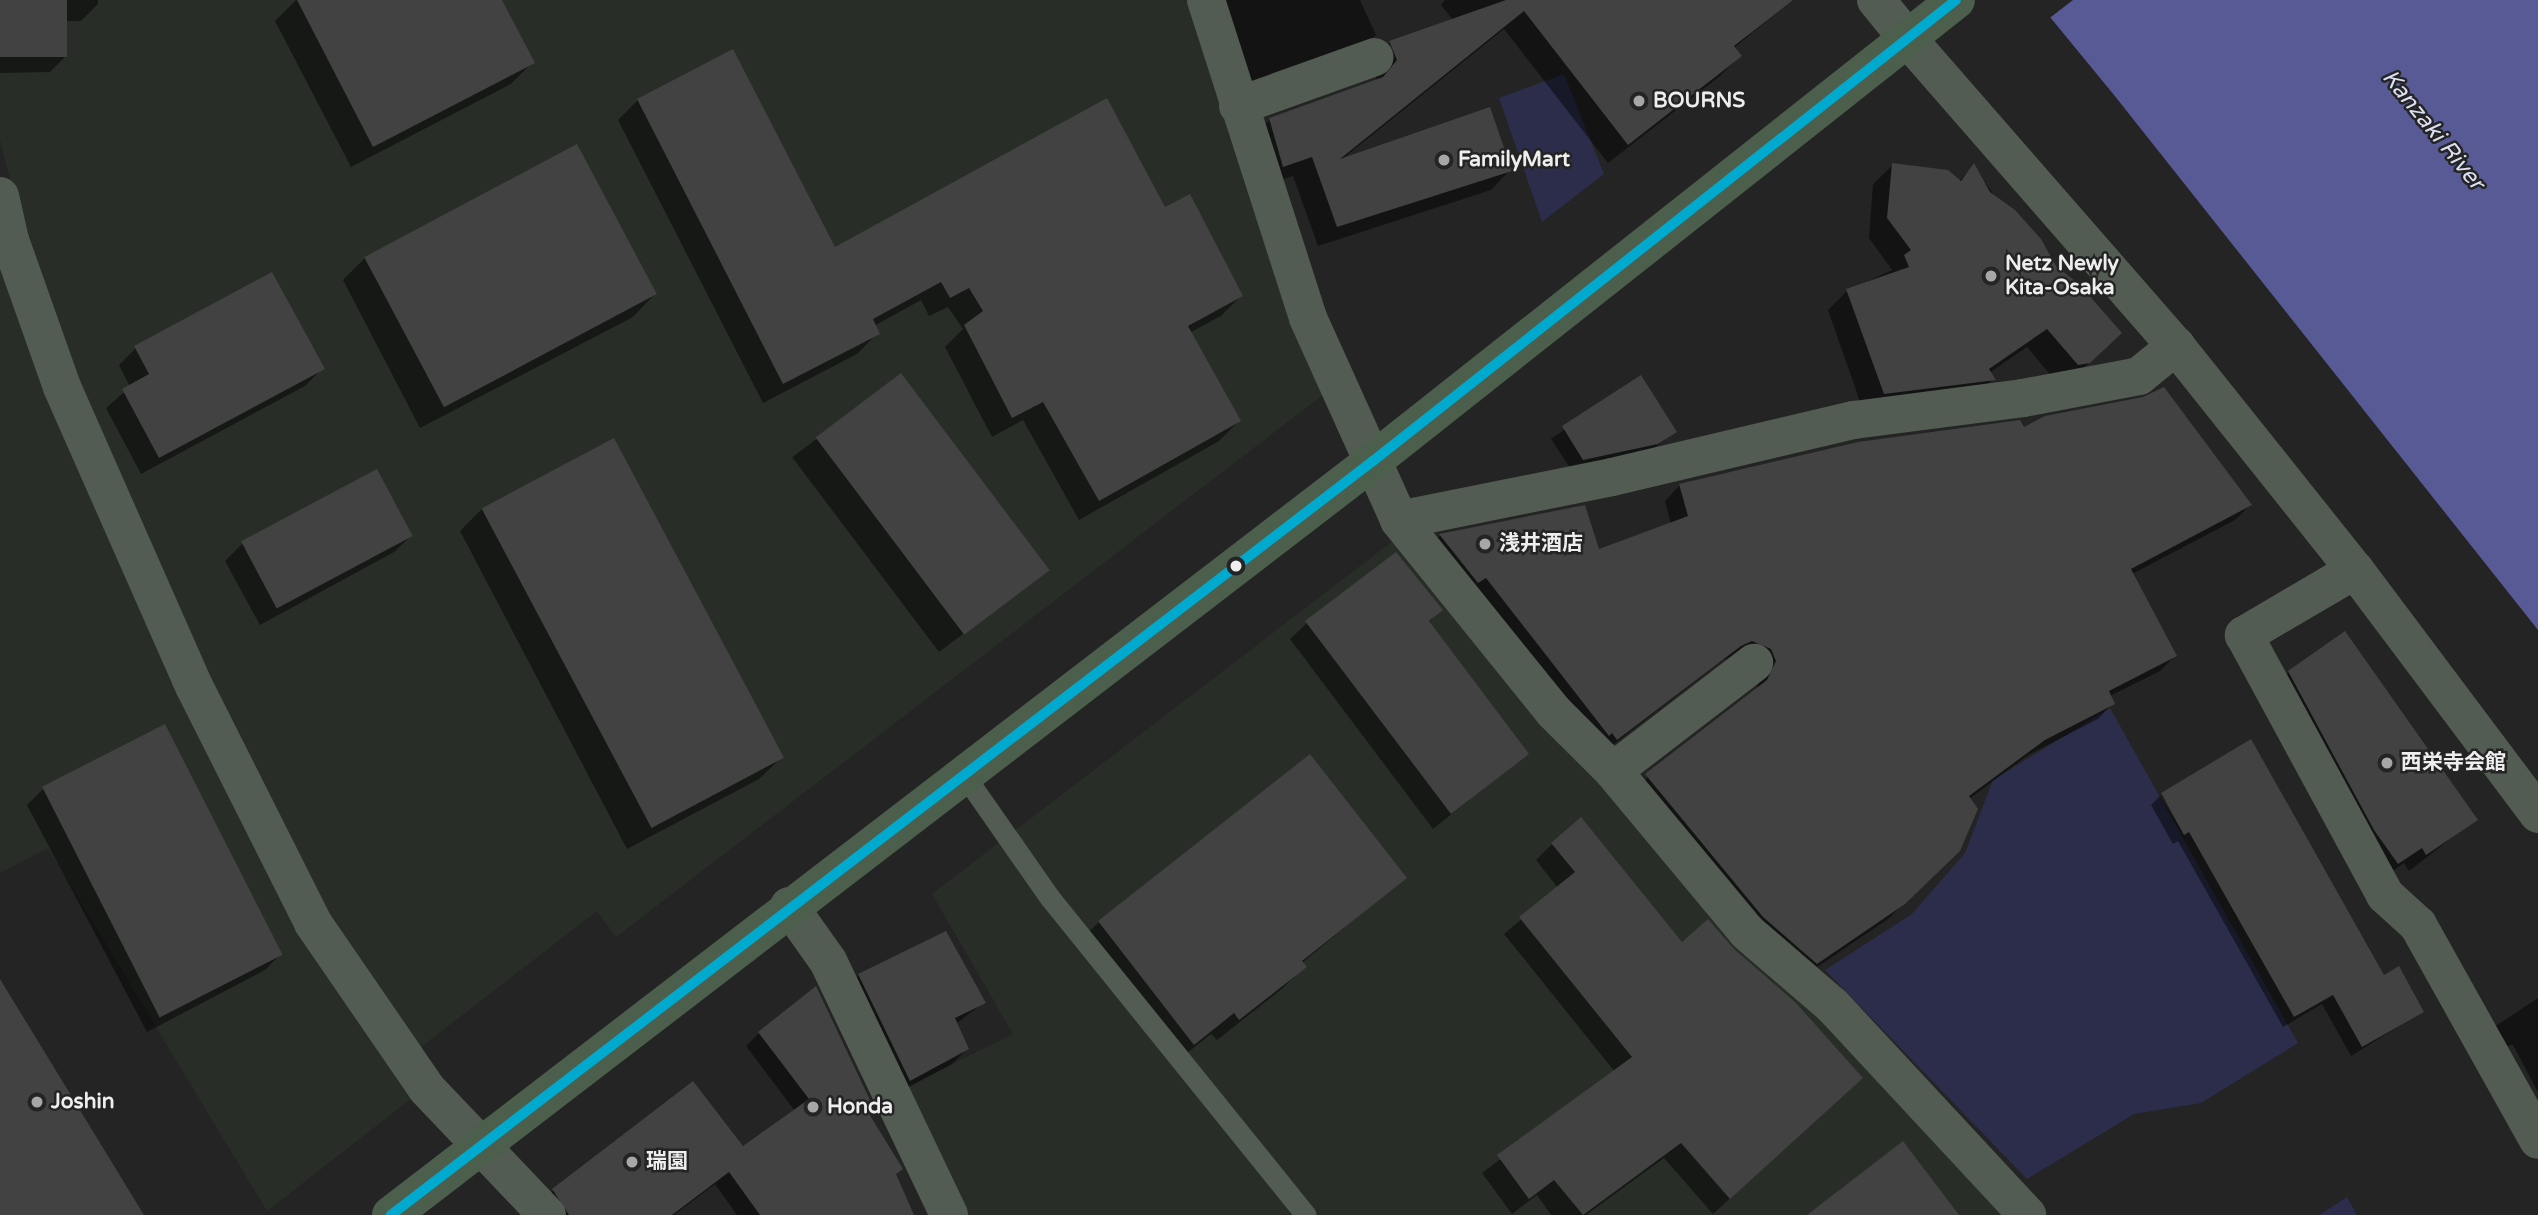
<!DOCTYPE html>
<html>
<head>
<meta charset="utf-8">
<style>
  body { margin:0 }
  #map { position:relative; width:2538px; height:1215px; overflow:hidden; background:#232423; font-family:"Varela Round","Noto Sans JP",sans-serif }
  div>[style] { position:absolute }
  .built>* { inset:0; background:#282e27 }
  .green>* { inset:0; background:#2c2d4b }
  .water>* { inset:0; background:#575a94 }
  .pier>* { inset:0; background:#232423 }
  .shadow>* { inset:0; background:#0007; transform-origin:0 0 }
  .building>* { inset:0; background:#414241; transform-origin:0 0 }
  .service>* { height:21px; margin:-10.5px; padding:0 10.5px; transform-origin:10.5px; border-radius:10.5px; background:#525c52 }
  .minor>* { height:38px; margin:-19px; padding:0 19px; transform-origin:19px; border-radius:19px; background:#525c52 }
  .tertiary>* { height:38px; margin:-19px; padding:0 19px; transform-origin:19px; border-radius:19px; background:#525c52 }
  .trunk>* { height:38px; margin:-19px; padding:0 19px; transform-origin:19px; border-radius:19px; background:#4c5e4c }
  .bus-1>* { height:10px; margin:-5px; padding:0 5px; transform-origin:5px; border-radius:5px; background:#00a9ce }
  .dots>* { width:19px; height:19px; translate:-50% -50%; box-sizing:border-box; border:4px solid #232423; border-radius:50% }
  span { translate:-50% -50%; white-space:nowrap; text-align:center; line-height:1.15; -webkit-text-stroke:5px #232423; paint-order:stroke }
  .poi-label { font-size:21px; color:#edeeed; font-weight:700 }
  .left { translate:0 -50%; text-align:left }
  .water-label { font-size:23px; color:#dcdff2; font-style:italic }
</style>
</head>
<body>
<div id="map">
  <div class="built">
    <div style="clip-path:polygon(0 0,1190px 0,1324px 394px,616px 937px,597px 911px,416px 1051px,324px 914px,209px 679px,79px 382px,25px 237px,0 140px)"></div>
    <div style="clip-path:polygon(0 264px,416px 1095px,267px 1211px,48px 848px,0 873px)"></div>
    <div style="clip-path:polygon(1398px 537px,2003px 1215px,967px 1215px,906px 1087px,1013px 1034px,932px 894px)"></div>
  </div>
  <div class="green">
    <div style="clip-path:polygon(1564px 74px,1604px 174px,1542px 222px,1499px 98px)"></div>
    <div style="clip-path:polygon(2110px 708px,2298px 1043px,2201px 1103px,2134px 1114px,2027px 1179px,1825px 970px,1912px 914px,1965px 853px,1993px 780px)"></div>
    <div style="clip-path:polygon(2347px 1197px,2357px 1215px,2319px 1215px)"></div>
  </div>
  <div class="water">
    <div style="clip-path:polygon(2036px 0,2538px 0,2538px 630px,2114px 95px)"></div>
  </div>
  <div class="pier">
    <div style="clip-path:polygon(2032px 0,2073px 0,2047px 20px)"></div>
  </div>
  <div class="shadow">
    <div style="clip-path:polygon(0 0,98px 0,98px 4px,81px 21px,66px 21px,67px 55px,50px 72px,0 73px)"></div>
    <div style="clip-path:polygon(296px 0,500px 0,533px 62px,511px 84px,351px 167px,275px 21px)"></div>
    <div style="clip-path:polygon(1215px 0,1360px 0,1376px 35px,1363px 48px,1252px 85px)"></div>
    <div style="clip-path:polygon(1445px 0,1792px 0,1734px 48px,1740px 56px,1720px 76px,1608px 163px,1504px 29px,1341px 160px,1510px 170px,1491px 190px,1318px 246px,1293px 176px,1263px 186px,1250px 139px,1270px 120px,1377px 80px,1371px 61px,1390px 42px,1453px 20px,1441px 5px)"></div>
    <div style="clip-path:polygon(638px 100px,834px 249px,1164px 209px,1241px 296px,1221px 316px,1189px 333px,1239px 421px,1219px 441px,1079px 520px,1023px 420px,992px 437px,945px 347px,963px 329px,948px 307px,929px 316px,921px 300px,874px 326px,877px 334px,857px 354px,763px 403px,618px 120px)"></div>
    <div style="clip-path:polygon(1893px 165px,1959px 181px,1974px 166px,2101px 352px,2068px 382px,2058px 384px,2027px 347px,1989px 373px,1993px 379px,1974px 398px,1864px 413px,1828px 310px,1847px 291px,1892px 270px,1869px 238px,1873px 184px)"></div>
    <div style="clip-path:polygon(365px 258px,654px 295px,633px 317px,420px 428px,343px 280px)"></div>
    <div style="clip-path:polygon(136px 348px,322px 369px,305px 386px,141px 474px,106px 408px,130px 387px,119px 365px)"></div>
    <div style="left:900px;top:376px;width:244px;height:135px;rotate:53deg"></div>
    <div style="clip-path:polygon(1641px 378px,1675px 432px,1645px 455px,1572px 471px,1551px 439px)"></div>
    <div style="clip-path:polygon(2023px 429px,2250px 505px,2235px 520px,2132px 574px,2175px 656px,2160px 671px,2110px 696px,2113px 703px,2098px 719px,2028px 755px,1969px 799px,1958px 850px,1888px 919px,1801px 978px,1631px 791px,1755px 692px,1761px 677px,1735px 656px,1723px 660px,1601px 754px,1425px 551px,1440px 536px,1584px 507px,1598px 551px,1671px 524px,1665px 501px,1680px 485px)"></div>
    <div style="clip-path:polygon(482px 509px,781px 758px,759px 779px,627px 849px,460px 531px)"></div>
    <div style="clip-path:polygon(411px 536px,394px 552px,260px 625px,225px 561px,242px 544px)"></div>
    <div style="clip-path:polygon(1441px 610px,1428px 623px,1527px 754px,1433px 829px,1290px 639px,1307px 623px)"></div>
    <div style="clip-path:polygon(2289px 672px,2475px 820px,2409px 871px,2404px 863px,2380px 880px,2272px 689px)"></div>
    <div style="clip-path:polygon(2250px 742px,2383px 977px,2422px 1012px,2351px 1056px,2322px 1004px,2283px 1027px,2178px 841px,2173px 844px,2151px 805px,2160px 796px,2190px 842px,2161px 795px)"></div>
    <div style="clip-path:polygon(44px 788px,282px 953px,265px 970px,147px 1032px,27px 805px)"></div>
    <div style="clip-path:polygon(1552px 844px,1682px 945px,1731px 950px,1861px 1078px,1713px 1214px,1664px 1158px,1586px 1215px,1551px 1215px,1537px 1195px,1512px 1214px,1482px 1173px,1615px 1072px,1504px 934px,1558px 888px,1536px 860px)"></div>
    <div style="clip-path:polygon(1404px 878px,1302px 963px,1304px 967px,1283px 988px,1217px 1040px,1211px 1034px,1172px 1065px,1077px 943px,1099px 922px)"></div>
    <div style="clip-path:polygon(859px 975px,984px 1002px,956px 1024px,967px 1049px,952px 1064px,894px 1095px,845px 990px)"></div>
    <div style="clip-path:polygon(2538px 998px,2538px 1092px,2513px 1045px,2501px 1047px,2491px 1029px)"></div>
    <div style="clip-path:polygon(759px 1033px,868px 1100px,862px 1106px,913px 1215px,737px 1215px,715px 1184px,674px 1215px,548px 1215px,540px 1204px,554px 1190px,742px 1148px,795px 1111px,746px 1046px)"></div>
  </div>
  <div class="building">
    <div style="left:0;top:0;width:67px;height:57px"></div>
    <div style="clip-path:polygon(297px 0,502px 0,535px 63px,373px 147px)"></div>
    <div style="clip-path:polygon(1506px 0,1793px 0,1734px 46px,1742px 56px,1628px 145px,1524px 11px,1340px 159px,1490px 107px,1512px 171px,1337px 227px,1312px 157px,1283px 167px,1269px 118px,1383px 77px,1397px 60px,1389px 41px)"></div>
    <div style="clip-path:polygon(733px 49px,835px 247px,1107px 98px,1165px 207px,1190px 194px,1243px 296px,1188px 326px,1241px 421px,1099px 501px,1043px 402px,1012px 418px,964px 325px,983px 311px,969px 288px,950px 298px,941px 282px,873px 319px,880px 334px,783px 384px,637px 99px)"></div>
    <div style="left:577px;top:144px;width:170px;height:241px;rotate:62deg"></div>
    <div style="clip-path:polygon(1892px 163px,1948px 170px,1961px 181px,1974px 163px,1990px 192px,2015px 210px,2041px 239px,2056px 266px,2080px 285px,2122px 333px,2090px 363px,2078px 365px,2047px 329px,1989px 369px,1996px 380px,1884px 394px,1846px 289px,1909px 267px,1904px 255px,1911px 250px,1887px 218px)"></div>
    <div style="clip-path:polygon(272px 272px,325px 369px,159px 458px,122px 389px,149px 374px,134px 346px)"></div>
    <div style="left:901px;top:373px;width:247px;height:107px;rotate:53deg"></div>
    <div style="clip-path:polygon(1641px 375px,1677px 432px,1658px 444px,1583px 460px,1562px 426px)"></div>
    <div style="clip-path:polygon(2164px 387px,2252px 505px,2131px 569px,2177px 656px,2109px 691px,2115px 704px,2045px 740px,1969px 796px,1978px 809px,1960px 851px,1905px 904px,1817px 964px,1763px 917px,1645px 774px,1767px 680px,1776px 661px,1771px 649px,1752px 641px,1741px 646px,1617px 740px,1612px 733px,1609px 736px,1486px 578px,1478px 583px,1439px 534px,1585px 505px,1599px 549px,1688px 516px,1679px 484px,1858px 442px,2020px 420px,2024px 427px,2045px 416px,2143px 397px)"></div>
    <div style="left:614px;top:438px;width:362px;height:150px;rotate:62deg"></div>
    <div style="left:377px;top:469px;width:76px;height:154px;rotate:62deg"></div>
    <div style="clip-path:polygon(1396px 552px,1443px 610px,1429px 621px,1529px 754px,1451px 814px,1305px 621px)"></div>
    <div style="clip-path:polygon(2345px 631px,2478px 820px,2426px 855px,2422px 848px,2398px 864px,2374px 830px,2288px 671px)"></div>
    <div style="left:165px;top:724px;width:259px;height:138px;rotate:63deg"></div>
    <div style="clip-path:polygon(2251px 739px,2384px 975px,2399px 966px,2424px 1012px,2362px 1047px,2333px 995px,2294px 1017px,2189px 832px,2184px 835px,2161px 793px)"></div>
    <div style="clip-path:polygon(1310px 754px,1407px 878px,1302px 961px,1307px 967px,1239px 1020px,1234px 1013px,1194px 1045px,1098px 921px)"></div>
    <div style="clip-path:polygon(1581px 817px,1682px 942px,1708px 919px,1733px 948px,1796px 1003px,1863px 1078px,1730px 1199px,1681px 1143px,1583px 1215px,1554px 1180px,1529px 1199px,1497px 1155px,1632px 1057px,1519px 917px,1575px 872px,1551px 843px)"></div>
    <div style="clip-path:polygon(946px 931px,986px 1003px,955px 1018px,969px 1049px,910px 1081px,858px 974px)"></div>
    <div style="clip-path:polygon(0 979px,144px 1215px,0 1215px)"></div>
    <div style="clip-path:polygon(816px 986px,870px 1100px,863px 1104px,903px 1169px,896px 1174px,914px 1215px,760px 1215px,729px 1172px,672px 1215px,569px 1215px,552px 1189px,693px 1081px,743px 1146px,809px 1099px,758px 1032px)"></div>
    <div style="clip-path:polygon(1903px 1141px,1959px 1215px,1807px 1215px)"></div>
  </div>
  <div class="service">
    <div style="left:962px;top:772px;width:154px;rotate:55.1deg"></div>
    <div style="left:1050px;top:898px;width:407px;rotate:51.1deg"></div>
  </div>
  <div class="minor">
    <div style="left:1206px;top:0;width:334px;rotate:72.2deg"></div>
    <div style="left:1308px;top:318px;width:222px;rotate:65.7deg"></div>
    <div style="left:1399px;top:520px;width:247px;rotate:51.1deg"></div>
    <div style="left:1554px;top:712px;width:83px;rotate:45deg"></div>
    <div style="left:1613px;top:771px;width:209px;rotate:50.2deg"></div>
    <div style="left:1747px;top:932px;width:112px;rotate:40.7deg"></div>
    <div style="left:1832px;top:1005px;width:287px;rotate:47.1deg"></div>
    <div style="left:1907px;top:38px;width:409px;rotate:48.9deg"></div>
    <div style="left:2176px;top:346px;width:287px;rotate:51.4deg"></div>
    <div style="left:2355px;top:570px;width:305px;rotate:53.1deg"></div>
    <div style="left:1238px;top:106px;width:145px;rotate:-19.7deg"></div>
    <div style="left:0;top:196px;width:45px;rotate:77.2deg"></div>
    <div style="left:10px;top:240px;width:156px;rotate:70.5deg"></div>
    <div style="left:62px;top:387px;width:327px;rotate:66.2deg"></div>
    <div style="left:194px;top:686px;width:265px;rotate:63.3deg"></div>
    <div style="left:313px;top:923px;width:201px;rotate:55.5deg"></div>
    <div style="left:427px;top:1089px;width:174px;rotate:46.4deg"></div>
    <div style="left:1399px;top:520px;width:217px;rotate:-11.4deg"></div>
    <div style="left:1612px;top:477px;width:249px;rotate:-13.3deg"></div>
    <div style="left:1854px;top:420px;width:170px;rotate:-7.4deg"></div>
    <div style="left:2023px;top:398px;width:118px;rotate:-10.7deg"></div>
    <div style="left:2139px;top:376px;width:48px;rotate:-39deg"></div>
    <div style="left:2355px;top:570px;width:129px;rotate:149.6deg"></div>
    <div style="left:2244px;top:635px;width:296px;rotate:61.5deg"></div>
    <div style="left:2385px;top:895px;width:45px;rotate:42.3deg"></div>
    <div style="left:2418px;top:925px;width:246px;rotate:60.8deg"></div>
    <div style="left:1613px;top:771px;width:178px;rotate:-37.5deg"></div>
    <div style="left:789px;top:906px;width:67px;rotate:54.7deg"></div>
    <div style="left:828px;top:961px;width:281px;rotate:64.5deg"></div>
  </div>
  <div class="tertiary">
    <div style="left:1876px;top:0;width:49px;rotate:50.8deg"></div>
  </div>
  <div class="trunk">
    <div style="left:391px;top:1215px;width:1238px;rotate:-37.52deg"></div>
    <div style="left:1373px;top:461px;width:743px;rotate:-38.33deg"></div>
  </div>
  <div class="bus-1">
    <div style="left:391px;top:1215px;width:1238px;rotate:-37.52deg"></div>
    <div style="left:1373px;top:461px;width:743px;rotate:-38.33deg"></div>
  </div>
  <div class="dots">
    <div style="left:1639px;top:101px;background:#a6a7a6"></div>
    <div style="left:1444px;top:160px;background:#a6a7a6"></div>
    <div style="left:1991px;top:276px;background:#a6a7a6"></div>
    <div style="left:1485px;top:544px;background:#a6a7a6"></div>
    <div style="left:1236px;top:566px;background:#edeeed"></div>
    <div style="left:2387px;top:763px;background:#a6a7a6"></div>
    <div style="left:37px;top:1102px;background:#a6a7a6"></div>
    <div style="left:813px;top:1107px;background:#a6a7a6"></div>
    <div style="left:632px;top:1162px;background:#a6a7a6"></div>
  </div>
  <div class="poi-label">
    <span class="left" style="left:1653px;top:101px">BOURNS</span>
    <span class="left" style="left:1458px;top:160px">FamilyMart</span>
    <span class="left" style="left:2005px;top:276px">Netz Newly<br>Kita-Osaka</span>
    <span class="left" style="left:1499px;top:544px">浅井酒店</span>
    <span class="left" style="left:2401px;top:763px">西栄寺会館</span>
    <span class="left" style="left:51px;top:1102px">Joshin</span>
    <span class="left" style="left:827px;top:1107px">Honda</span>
    <span class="left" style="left:646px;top:1162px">瑞園</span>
  </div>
  <div class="water-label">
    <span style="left:2433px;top:130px;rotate:51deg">Kanzaki River</span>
  </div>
</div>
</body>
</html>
